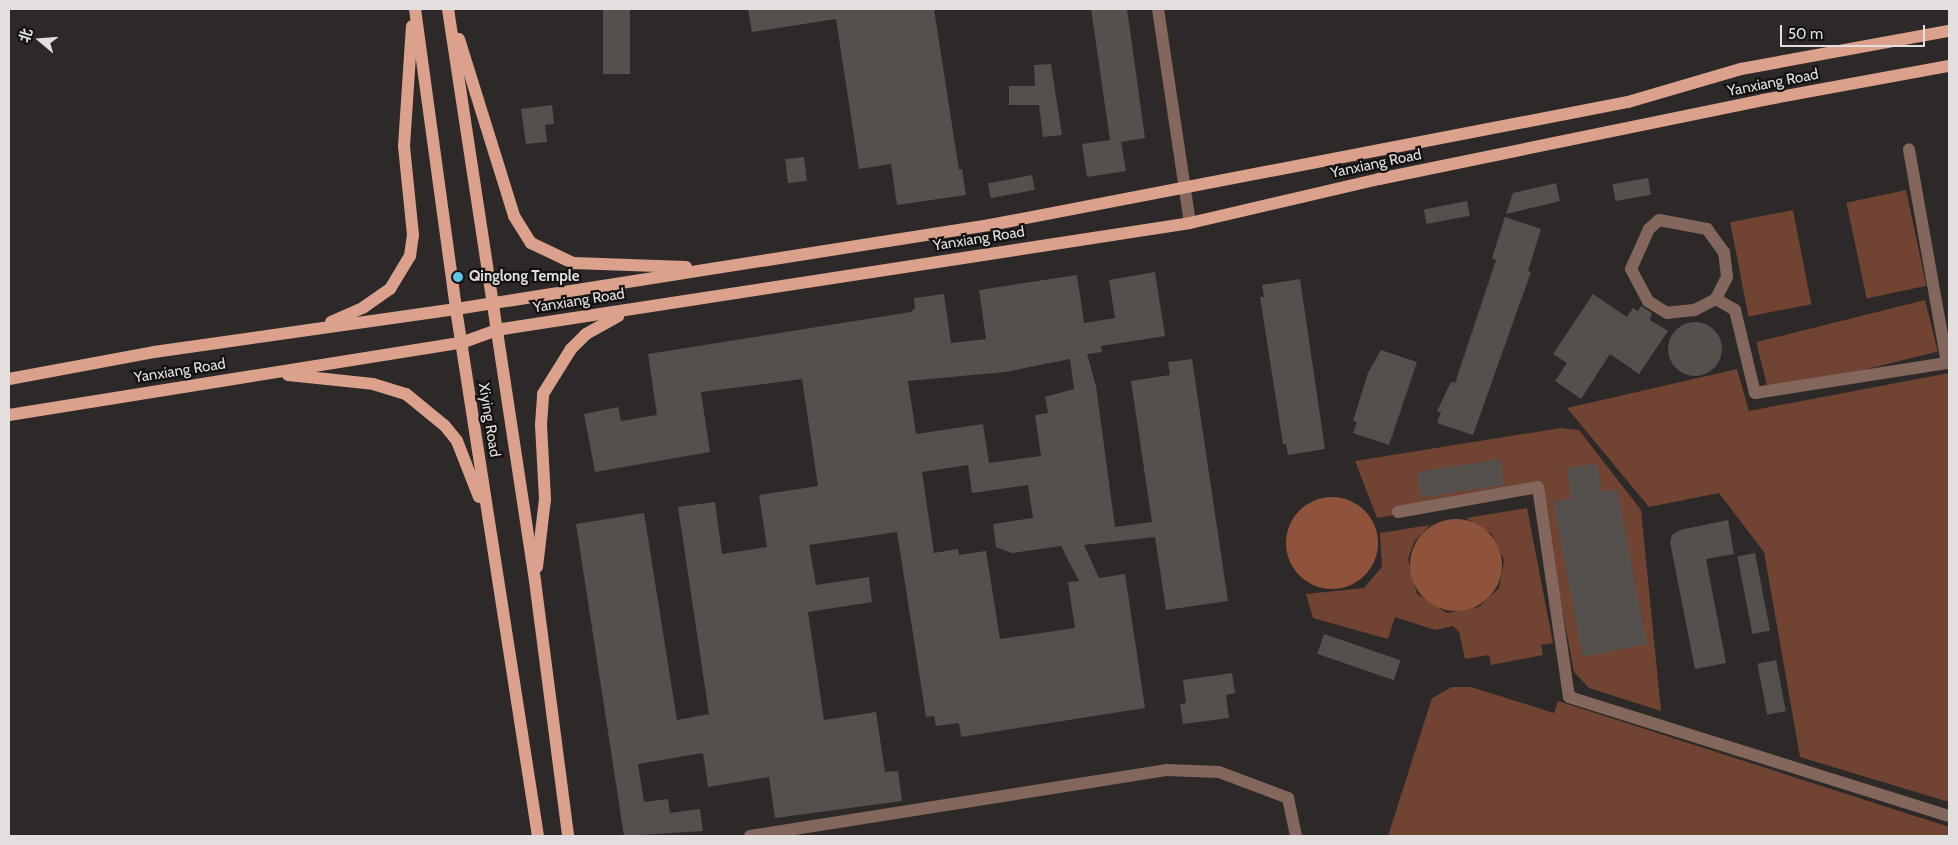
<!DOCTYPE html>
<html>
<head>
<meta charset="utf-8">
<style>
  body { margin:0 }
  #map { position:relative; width:1958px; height:845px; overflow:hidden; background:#2d2928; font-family:Cabin,"Noto Sans SC",sans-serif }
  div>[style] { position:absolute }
  .green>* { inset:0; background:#714333; transform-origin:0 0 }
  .water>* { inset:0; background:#8f523b }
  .round { border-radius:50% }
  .building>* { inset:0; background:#54504e; transform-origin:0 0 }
  .minor>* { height:12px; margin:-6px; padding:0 6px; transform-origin:6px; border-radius:6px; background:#83665c }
  .major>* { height:12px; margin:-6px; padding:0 6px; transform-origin:6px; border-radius:6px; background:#dca18c }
  .dots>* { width:14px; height:14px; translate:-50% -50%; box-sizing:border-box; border:2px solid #141211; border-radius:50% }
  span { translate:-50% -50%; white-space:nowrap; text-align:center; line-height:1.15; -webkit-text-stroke:4.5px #141211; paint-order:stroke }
  .street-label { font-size:15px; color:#e2dfde }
  .poi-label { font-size:15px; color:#e2dfde; font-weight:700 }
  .left { translate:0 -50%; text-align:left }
  .frame { position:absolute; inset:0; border:10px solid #e2dfde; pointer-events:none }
  .north { position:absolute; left:15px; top:15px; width:50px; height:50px; -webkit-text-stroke:4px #141211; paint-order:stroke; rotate:288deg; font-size:14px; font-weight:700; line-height:20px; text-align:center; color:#e2dfde }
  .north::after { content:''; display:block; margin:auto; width:18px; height:22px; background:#e2dfde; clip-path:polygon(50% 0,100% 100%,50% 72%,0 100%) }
  .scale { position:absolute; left:1780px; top:25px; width:145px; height:22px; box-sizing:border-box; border:2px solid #e2dfde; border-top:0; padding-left:6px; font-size:15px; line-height:18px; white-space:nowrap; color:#e2dfde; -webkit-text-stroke:4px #141211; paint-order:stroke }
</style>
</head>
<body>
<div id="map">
  <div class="green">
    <div style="left:1906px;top:190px;width:98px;height:61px;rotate:78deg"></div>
    <div style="left:1793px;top:210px;width:96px;height:64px;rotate:79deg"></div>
    <div style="left:1925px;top:300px;width:53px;height:174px;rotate:76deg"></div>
    <div style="clip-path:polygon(1737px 369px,1749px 411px,1949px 373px,1949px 802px,1800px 757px,1764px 552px,1719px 493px,1649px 507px,1567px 408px)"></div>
    <div style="clip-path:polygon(1561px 428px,1579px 430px,1641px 510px,1661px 711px,1589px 688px,1574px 672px,1540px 491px,1377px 518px,1355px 461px)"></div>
    <div style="clip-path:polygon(1527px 508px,1553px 643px,1541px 645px,1543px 655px,1491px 665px,1489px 655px,1465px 659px,1459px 632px,1453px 626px,1435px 630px,1395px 617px,1388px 639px,1313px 618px,1306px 594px,1364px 588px,1382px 567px,1380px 533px,1430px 525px,1414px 542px,1408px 559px,1417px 594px,1447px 613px,1479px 607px,1499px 588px,1504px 560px,1492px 534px,1466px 518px)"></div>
    <div style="clip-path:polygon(1452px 687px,1471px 687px,1554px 713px,1558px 701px,1949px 827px,1949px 836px,1388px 836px,1432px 698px)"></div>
  </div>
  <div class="water">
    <div class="round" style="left:1286px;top:497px;width:92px;height:92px"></div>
    <div class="round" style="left:1410px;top:519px;width:92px;height:92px"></div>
  </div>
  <div class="building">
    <div style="left:603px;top:9px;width:27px;height:65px"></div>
    <div style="clip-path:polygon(748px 9px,934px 9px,959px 170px,962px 169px,966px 195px,897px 205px,891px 164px,859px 169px,836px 19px,752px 32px)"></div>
    <div style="clip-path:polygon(1091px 9px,1127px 9px,1145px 138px,1121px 142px,1126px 171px,1087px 177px,1082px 144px,1110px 140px)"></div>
    <div style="clip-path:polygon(1051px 64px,1062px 135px,1043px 137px,1039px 105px,1009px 105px,1009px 86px,1035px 86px,1034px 65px)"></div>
    <div style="clip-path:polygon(552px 105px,554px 124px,545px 125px,547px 142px,526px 144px,521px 109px)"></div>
    <div style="left:804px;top:157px;width:24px;height:19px;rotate:83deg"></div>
    <div style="left:1032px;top:175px;width:15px;height:45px;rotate:79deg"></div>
    <div style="left:1648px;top:178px;width:17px;height:36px;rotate:80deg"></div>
    <div style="clip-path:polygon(1556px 183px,1560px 201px,1506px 214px,1513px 193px)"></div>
    <div style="left:1467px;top:201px;width:15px;height:44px;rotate:79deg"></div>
    <div style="clip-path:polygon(1505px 217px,1541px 229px,1528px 271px,1531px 272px,1473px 435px,1437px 423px,1441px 412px,1437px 411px,1451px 382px,1455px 383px,1496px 260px,1492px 258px)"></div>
    <div style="clip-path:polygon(evenodd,1155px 272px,1165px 336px,1101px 346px,1102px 352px,1087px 354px,1096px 386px,1115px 527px,1152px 522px,1131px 381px,1170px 375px,1168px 362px,1192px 359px,1228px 601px,1166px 610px,1155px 537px,1084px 545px,1099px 578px,1125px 574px,1145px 708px,961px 737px,959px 723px,936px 726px,934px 716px,926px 717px,897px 532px,809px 545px,816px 585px,869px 577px,872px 602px,808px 612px,824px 720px,876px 712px,885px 772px,898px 771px,902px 801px,775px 818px,769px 777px,708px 787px,703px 753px,638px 764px,644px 802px,668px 799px,670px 813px,700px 809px,703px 831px,624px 836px,576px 524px,644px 513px,677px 720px,709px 714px,678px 507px,715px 502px,722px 554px,767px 547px,759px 495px,818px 486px,802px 379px,701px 392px,710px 452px,595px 472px,584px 414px,618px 407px,621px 421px,657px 415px,648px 354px,911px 312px,915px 308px,914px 298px,944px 294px,951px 343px,986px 339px,979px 290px,1077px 275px,1084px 323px,1115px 318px,1109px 280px,1155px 272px,1070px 359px,1074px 389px,1045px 397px,1048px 413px,1035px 415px,1041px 456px,989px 463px,983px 424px,916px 434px,908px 381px,1005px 372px,1070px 359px,1155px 272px,968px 465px,972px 493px,1028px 485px,1033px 518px,993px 524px,996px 547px,1012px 553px,1061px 546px,1079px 581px,1068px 582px,1075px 628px,1000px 639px,986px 551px,959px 555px,958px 549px,934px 553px,922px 472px,968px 465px)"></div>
    <div style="clip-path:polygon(1300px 279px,1325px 449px,1288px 455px,1286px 444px,1283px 444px,1260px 297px,1264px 297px,1262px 285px)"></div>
    <div style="clip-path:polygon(1593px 294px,1627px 317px,1633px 308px,1638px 311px,1641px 306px,1652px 313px,1650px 320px,1668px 331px,1639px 374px,1610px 354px,1581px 399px,1555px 381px,1567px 363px,1553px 354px)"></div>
    <div class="round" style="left:1668px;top:322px;width:54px;height:54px"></div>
    <div style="clip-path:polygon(1381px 350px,1417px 362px,1389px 445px,1353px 433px,1357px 422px,1353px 421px,1368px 373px)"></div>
    <div style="left:1500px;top:459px;width:26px;height:84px;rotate:81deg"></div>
    <div style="clip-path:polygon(1597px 463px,1602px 492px,1617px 489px,1647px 644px,1583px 657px,1553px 502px,1572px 498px,1566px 469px)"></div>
    <div style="clip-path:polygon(1728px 520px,1734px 554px,1706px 559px,1726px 663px,1695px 669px,1670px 542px,1672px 535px,1680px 530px)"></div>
    <div style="left:1755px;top:553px;width:79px;height:18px;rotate:79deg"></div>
    <div style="left:1324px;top:634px;width:81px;height:21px;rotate:19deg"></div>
    <div style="left:1776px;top:660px;width:52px;height:19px;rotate:79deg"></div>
    <div style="clip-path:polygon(1232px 673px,1235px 693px,1226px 695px,1229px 718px,1183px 724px,1180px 704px,1186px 703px,1183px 680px)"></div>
  </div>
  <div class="minor">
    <div style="left:1158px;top:9px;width:216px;rotate:81.5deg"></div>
    <div style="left:1659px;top:220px;width:49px;rotate:10.6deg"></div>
    <div style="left:1707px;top:229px;width:29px;rotate:54deg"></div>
    <div style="left:1724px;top:252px;width:25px;rotate:83deg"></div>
    <div style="left:1727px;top:277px;width:25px;rotate:117deg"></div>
    <div style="left:1716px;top:299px;width:25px;rotate:153deg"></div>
    <div style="left:1694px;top:310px;width:27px;rotate:174deg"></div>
    <div style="left:1667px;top:313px;width:22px;rotate:-148deg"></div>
    <div style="left:1648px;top:301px;width:36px;rotate:-118deg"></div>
    <div style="left:1631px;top:269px;width:44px;rotate:-65.8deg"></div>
    <div style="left:1649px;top:229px;width:13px;rotate:-42deg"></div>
    <div style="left:1716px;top:299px;width:22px;rotate:30deg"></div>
    <div style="left:1735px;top:310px;width:85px;rotate:76.5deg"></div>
    <div style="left:1755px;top:393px;width:194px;rotate:-8.9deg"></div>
    <div style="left:1947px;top:363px;width:217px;rotate:-100.1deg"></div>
    <div style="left:1398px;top:512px;width:142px;rotate:-10.1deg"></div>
    <div style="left:1538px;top:487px;width:212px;rotate:81.6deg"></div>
    <div style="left:1569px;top:697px;width:398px;rotate:17.4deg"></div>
    <div style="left:750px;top:836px;width:421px;rotate:-9deg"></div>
    <div style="left:1166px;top:770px;width:53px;rotate:2.2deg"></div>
    <div style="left:1219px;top:772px;width:74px;rotate:20.6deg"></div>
    <div style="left:1288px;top:798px;width:39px;rotate:78deg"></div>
  </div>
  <div class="major">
    <div style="left:415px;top:9px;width:303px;rotate:82.2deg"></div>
    <div style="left:456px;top:309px;width:533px;rotate:81.16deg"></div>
    <div style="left:448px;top:9px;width:579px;rotate:81.35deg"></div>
    <div style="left:535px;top:581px;width:257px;rotate:82.6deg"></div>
    <div style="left:459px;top:39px;width:185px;rotate:72.7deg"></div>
    <div style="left:514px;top:216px;width:32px;rotate:58deg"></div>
    <div style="left:531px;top:243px;width:47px;rotate:25.5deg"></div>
    <div style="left:573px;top:263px;width:113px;rotate:2deg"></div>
    <div style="left:331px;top:322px;width:36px;rotate:-24deg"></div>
    <div style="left:364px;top:307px;width:32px;rotate:-35deg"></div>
    <div style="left:390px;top:289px;width:39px;rotate:-59deg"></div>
    <div style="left:410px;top:256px;width:21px;rotate:-82deg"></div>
    <div style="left:413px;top:235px;width:89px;rotate:-95.8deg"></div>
    <div style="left:404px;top:146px;width:120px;rotate:-86.2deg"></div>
    <div style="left:288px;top:375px;width:85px;rotate:6deg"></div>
    <div style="left:373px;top:384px;width:34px;rotate:17deg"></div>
    <div style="left:406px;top:394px;width:50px;rotate:39.4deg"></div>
    <div style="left:445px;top:426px;width:19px;rotate:51deg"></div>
    <div style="left:457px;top:441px;width:60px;rotate:68.6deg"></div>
    <div style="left:9px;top:379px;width:147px;rotate:-10.5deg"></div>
    <div style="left:154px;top:352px;width:305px;rotate:-8.1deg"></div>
    <div style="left:456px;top:309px;width:541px;rotate:-8.94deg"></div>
    <div style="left:990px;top:225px;width:650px;rotate:-10.91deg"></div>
    <div style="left:1628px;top:102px;width:118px;rotate:-16.3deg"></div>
    <div style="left:1741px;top:69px;width:211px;rotate:-10.4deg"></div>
    <div style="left:9px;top:415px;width:458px;rotate:-9.1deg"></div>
    <div style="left:461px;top:343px;width:37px;rotate:-20deg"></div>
    <div style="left:496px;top:330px;width:702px;rotate:-8.76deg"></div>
    <div style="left:1190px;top:223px;width:194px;rotate:-13.1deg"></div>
    <div style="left:1379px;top:179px;width:392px;rotate:-11.6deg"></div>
    <div style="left:1763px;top:100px;width:189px;rotate:-10.4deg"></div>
    <div style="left:537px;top:567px;width:68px;rotate:-83.3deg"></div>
    <div style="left:545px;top:499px;width:74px;rotate:-93.1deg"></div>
    <div style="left:541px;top:425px;width:31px;rotate:-86deg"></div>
    <div style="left:543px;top:394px;width:53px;rotate:-58.1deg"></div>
    <div style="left:571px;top:349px;width:21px;rotate:-45deg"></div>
    <div style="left:586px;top:334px;width:37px;rotate:-29deg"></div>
  </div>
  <div class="dots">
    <div style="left:458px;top:277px;background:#5cc7e7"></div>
  </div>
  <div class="street-label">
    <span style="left:1773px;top:83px;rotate:-11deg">Yanxiang Road</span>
    <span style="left:1376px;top:164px;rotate:-12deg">Yanxiang Road</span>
    <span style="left:979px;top:239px;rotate:-9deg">Yanxiang Road</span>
    <span style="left:579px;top:301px;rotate:-9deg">Yanxiang Road</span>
    <span style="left:180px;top:371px;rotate:-9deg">Yanxiang Road</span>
    <span style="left:489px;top:420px;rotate:81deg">Xiying Road</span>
  </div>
  <div class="poi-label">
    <span class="left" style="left:469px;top:277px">Qinglong Temple</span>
  </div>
  <div class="frame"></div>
  <div class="north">北</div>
  <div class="scale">50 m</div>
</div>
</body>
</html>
